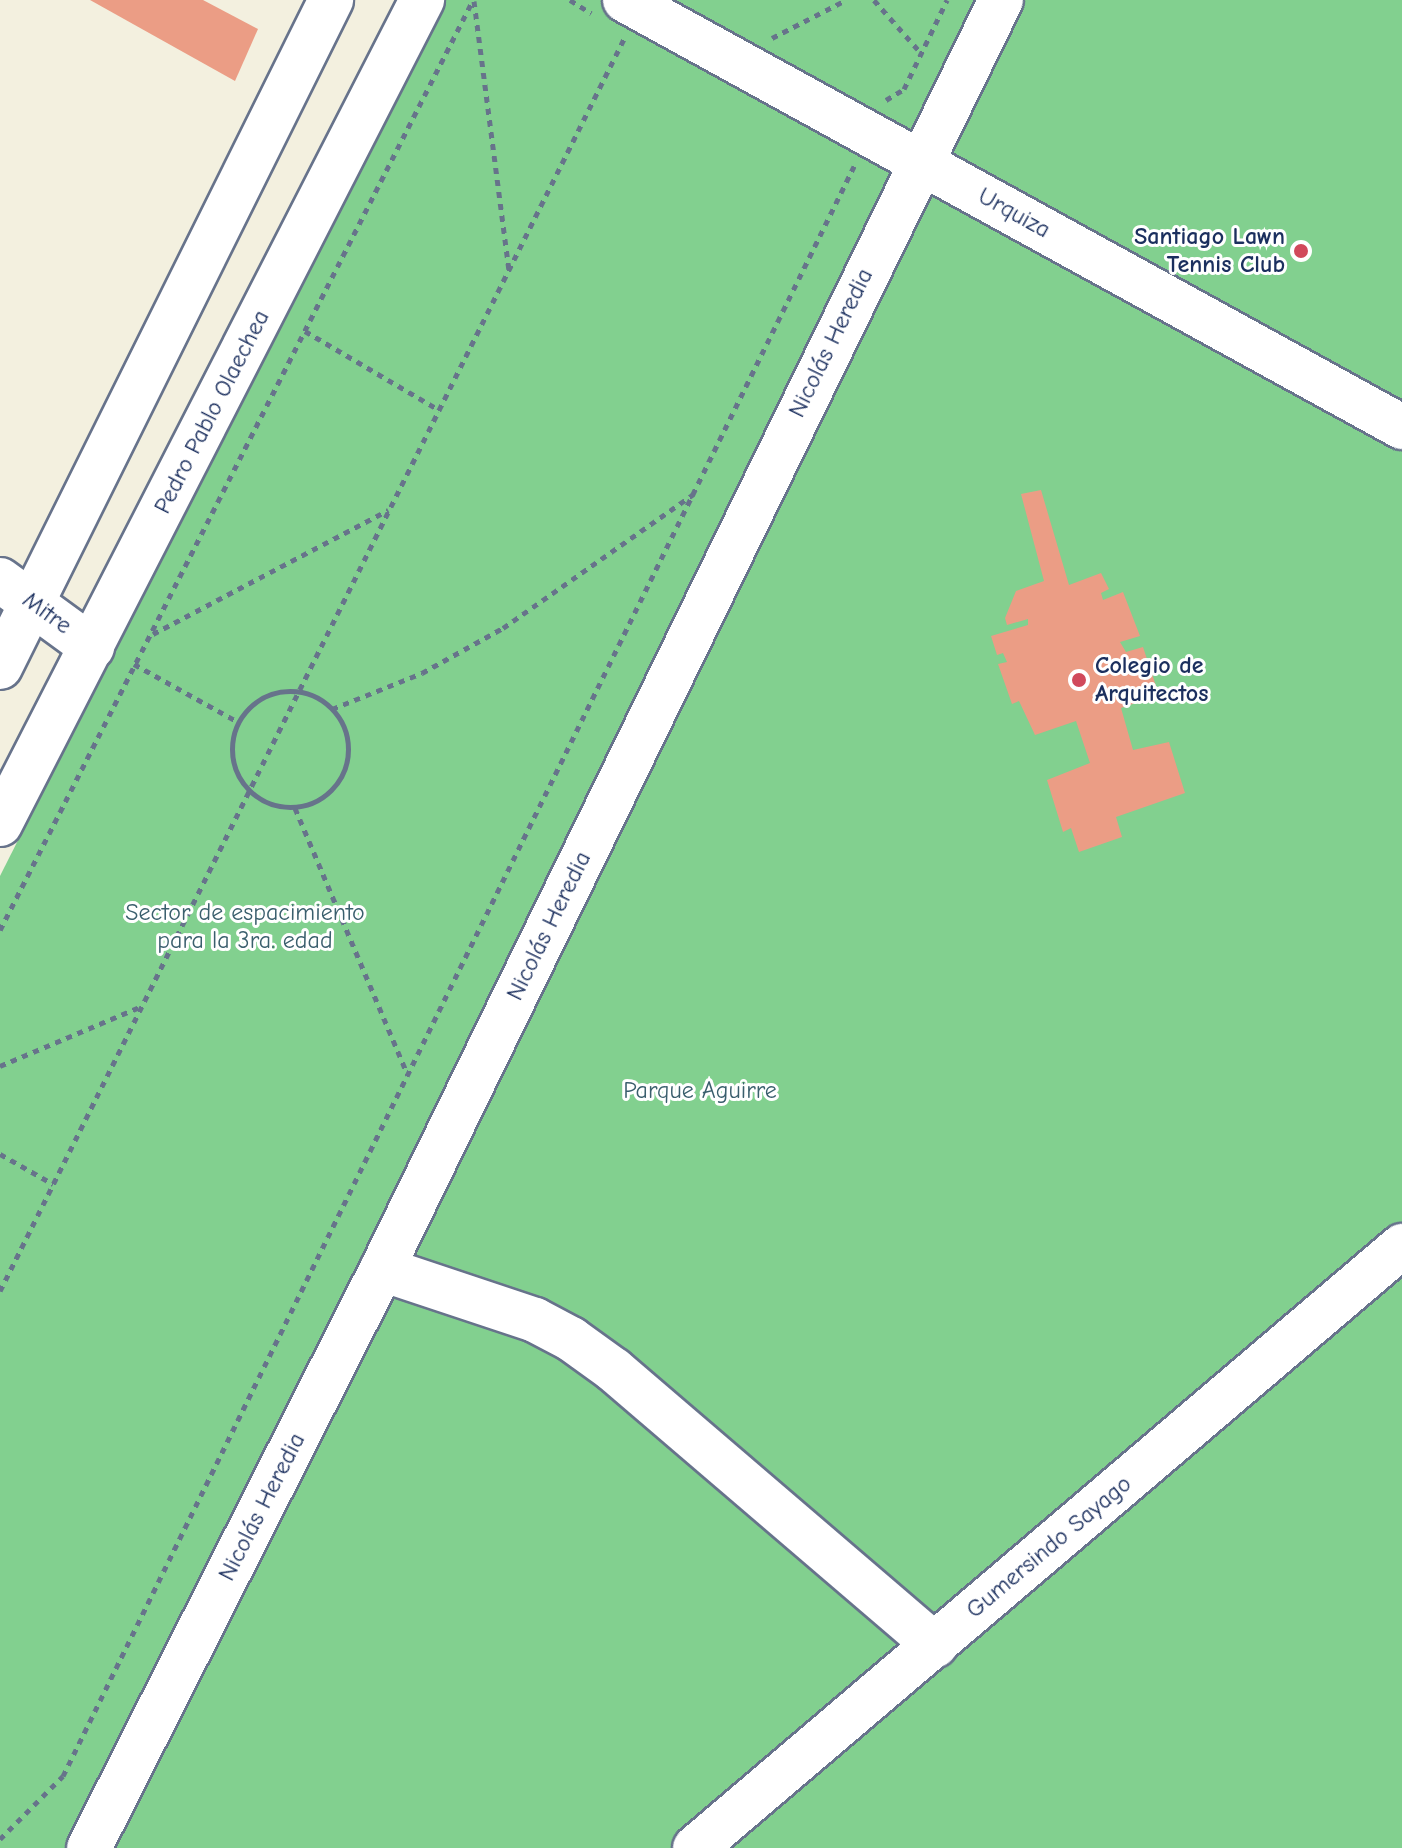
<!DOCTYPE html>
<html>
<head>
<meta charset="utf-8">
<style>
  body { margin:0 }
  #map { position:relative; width:1402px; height:1848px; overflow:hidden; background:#f3f0df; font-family:"Comic Neue",sans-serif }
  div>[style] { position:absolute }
  .green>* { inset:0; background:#82d08f }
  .building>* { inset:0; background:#eb9d85 }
  .path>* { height:5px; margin-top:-2.5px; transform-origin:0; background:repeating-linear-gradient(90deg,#67738b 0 6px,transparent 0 12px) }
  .path>.ring { margin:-2.5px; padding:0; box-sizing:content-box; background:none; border:5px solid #67738b; border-radius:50% }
  .roads { filter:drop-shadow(2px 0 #67738b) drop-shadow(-2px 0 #67738b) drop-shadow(0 2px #67738b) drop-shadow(0 -2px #67738b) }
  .minor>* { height:44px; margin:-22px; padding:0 22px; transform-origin:22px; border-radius:22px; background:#fff }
  .dots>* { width:22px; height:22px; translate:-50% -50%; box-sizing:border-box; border:4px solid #fff; border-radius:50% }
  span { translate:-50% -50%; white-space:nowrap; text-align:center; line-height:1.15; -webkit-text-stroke:6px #fff; paint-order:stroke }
  .street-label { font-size:24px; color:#1b2f5e }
  .poi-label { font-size:24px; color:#1b2f5e; font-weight:700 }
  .right { translate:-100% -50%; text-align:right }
  .left { translate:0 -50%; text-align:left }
  .park-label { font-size:24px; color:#3a5f6d }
</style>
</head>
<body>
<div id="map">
  <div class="green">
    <div style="clip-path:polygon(442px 0,1402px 0,1402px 1848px,0 1848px,0 876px)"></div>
  </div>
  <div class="building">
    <div style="clip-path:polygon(90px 0,203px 0,258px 29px,235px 81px)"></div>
    <div style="clip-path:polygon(1041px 490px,1069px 585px,1101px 573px,1109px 589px,1101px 593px,1103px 600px,1123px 592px,1140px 636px,1120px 642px,1126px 652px,1143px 647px,1159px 695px,1121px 708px,1133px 750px,1169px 742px,1185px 793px,1116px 817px,1122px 837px,1079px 852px,1071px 828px,1063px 832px,1047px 780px,1090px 763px,1076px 721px,1035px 735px,1019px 701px,1012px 704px,998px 664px,1007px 662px,1003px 653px,997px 655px,991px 636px,1028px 625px,1028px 619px,1007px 625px,1005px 618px,1016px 591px,1044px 581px,1021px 494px)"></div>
  </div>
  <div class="path">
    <div style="left:570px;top:0;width:25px;rotate:32deg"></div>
    <div style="left:874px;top:0;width:71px;rotate:48.4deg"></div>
    <div style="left:474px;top:1px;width:270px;rotate:82.6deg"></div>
    <div style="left:772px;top:38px;width:83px;rotate:-27.2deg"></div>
    <div style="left:886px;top:100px;width:21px;rotate:-31deg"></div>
    <div style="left:904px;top:89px;width:99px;rotate:-64.2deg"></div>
    <div style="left:305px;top:331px;width:156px;rotate:30.5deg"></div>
    <div style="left:153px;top:634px;width:266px;rotate:-27.8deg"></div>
    <div style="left:134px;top:664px;width:119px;rotate:29.1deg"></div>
    <div class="ring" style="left:232px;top:691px;width:111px;height:111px"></div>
    <div style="left:332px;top:709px;width:97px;rotate:-21.8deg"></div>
    <div style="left:422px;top:673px;width:93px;rotate:-29.1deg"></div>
    <div style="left:503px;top:628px;width:233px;rotate:-35.1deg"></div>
    <div style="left:295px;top:808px;width:290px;rotate:67.1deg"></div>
    <div style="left:0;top:930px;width:1043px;rotate:-63.04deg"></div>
    <div style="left:0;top:1066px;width:154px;rotate:-22.9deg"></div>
    <div style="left:0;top:1154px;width:61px;rotate:29.5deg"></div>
    <div style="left:0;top:1291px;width:1399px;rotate:-63.51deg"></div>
    <div style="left:0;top:1839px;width:89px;rotate:-45deg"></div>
    <div style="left:63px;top:1776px;width:1794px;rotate:-63.83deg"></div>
  </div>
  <div class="roads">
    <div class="minor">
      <div style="left:625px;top:0;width:887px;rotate:28.79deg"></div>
      <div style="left:0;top:580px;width:114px;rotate:36.1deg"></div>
      <div style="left:0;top:667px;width:745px;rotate:-63.61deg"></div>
      <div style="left:0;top:824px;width:926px;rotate:-62.88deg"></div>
      <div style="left:382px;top:1269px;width:161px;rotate:18.4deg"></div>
      <div style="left:535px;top:1320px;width:41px;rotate:27.8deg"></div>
      <div style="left:571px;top:1339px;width:53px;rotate:35.8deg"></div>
      <div style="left:614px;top:1370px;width:423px;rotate:40.6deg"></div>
      <div style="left:89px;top:1848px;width:649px;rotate:-63.16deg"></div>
      <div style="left:382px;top:1269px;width:1412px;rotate:-64deg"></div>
      <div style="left:695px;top:1848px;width:929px;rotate:-40.41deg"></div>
    </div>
  </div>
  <div class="dots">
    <div style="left:1301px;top:251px;background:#d1495b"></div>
    <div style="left:1079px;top:680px;background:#d1495b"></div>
  </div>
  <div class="street-label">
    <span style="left:1014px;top:213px;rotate:29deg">Urquiza</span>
    <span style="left:831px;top:343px;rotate:-64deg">Nicolás Heredia</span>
    <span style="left:212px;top:412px;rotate:-63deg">Pedro Pablo Olaechea</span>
    <span style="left:47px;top:613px;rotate:36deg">Mitre</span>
    <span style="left:549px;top:926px;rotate:-64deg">Nicolás Heredia</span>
    <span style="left:262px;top:1507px;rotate:-63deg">Nicolás Heredia</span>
    <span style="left:1049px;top:1547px;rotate:-40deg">Gumersindo Sayago</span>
  </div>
  <div class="poi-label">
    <span class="right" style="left:1285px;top:251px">Santiago Lawn<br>Tennis Club</span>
    <span class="left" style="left:1095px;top:680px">Colegio de<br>Arquitectos</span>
  </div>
  <div class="park-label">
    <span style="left:245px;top:927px">Sector de espacimiento<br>para la 3ra. edad</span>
    <span style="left:700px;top:1091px">Parque Aguirre</span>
  </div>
</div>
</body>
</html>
